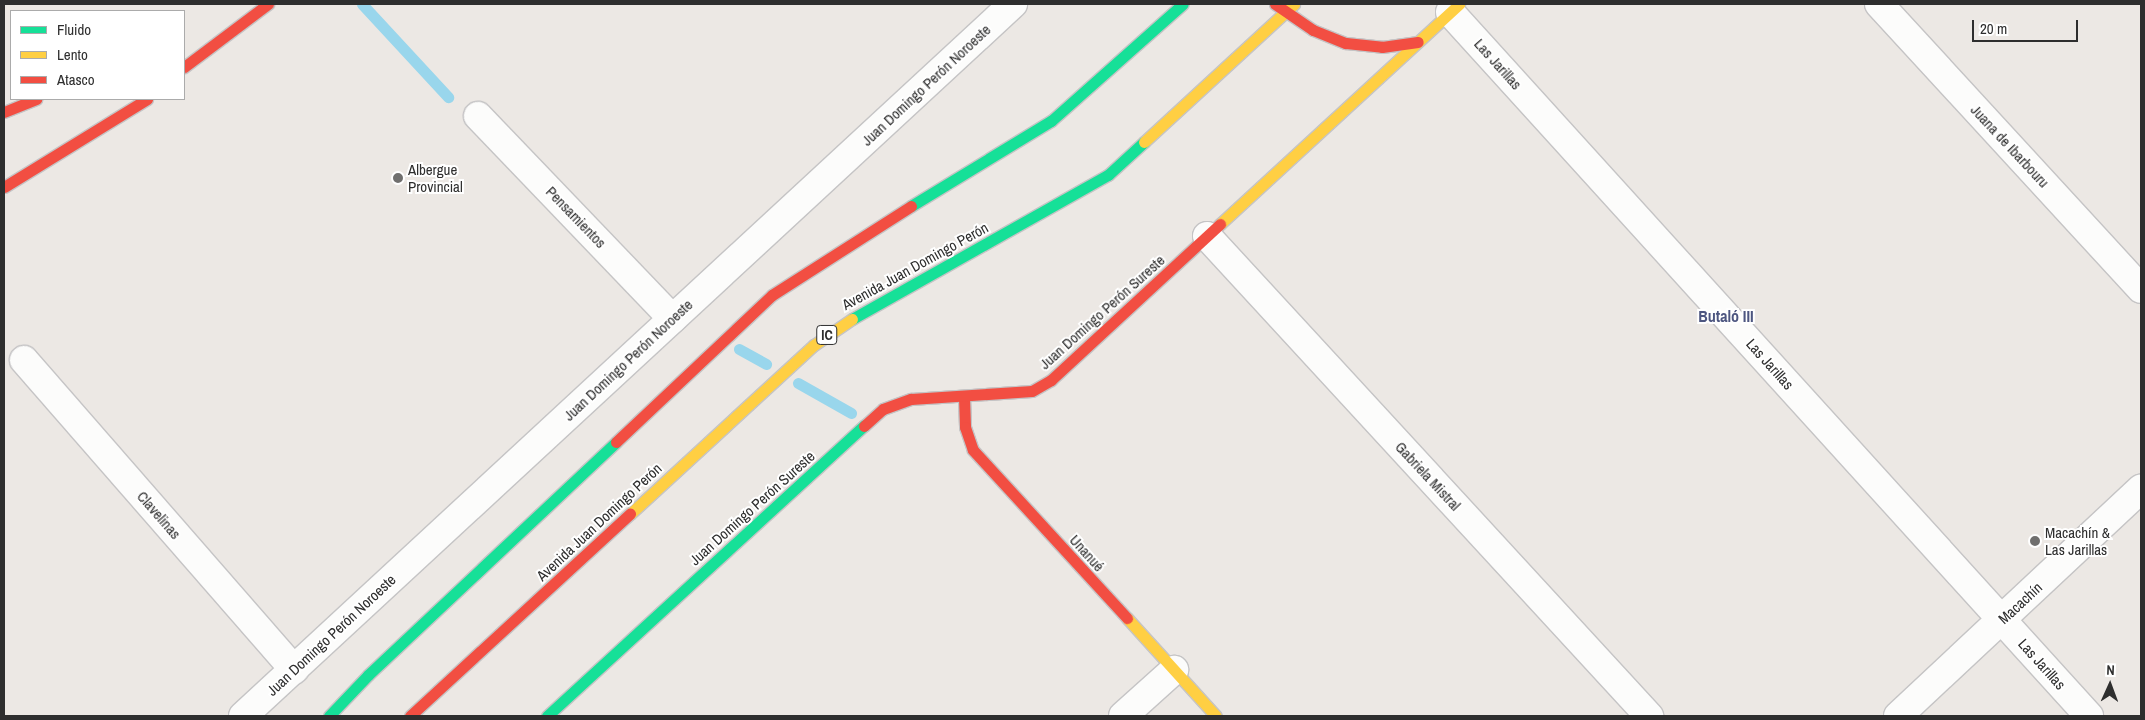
<!DOCTYPE html>
<html>
<head>
<meta charset="utf-8">
<style>
  body { margin:0 }
  #map { position:relative; width:2145px; height:720px; overflow:hidden; background:#ece8e4; font-family:"Archivo Narrow",sans-serif }
  div>[style] { position:absolute }
  .stream>* { height:11px; margin:-5.5px; padding:0 5.5px; transform-origin:5.5px; border-radius:5.5px; background:#99d6ec }
  .roads { filter:drop-shadow(1px 0 #c5c4c5) drop-shadow(-1px 0 #c5c4c5) drop-shadow(0 1px #c5c4c5) drop-shadow(0 -1px #c5c4c5) }
  .street>* { height:28px; margin:-14px; padding:0 14px; transform-origin:14px; border-radius:14px; background:#fcfcfb }
  .fast>* { height:11px; margin:-5.5px; padding:0 5.5px; transform-origin:5.5px; border-radius:5.5px; background:#16e098 }
  .slow>* { height:11px; margin:-5.5px; padding:0 5.5px; transform-origin:5.5px; border-radius:5.5px; background:#ffcf43 }
  .jam>* { height:11px; margin:-5.5px; padding:0 5.5px; transform-origin:5.5px; border-radius:5.5px; background:#f24e42 }
  .dots>* { width:14px; height:14px; translate:-50% -50%; box-sizing:border-box; border:2px solid #fff; border-radius:50% }
  span { translate:-50% -50%; white-space:nowrap; text-align:center; line-height:1.15; -webkit-text-stroke:4px #fff; paint-order:stroke }
  .shield-label span { padding:1px 4px; background:#fff; border:1px solid; border-radius:4px; -webkit-text-stroke-width:0 }
  .shield-label { font-size:14px; color:#2e2e2e; font-weight:700 }
  .street-label { font-size:15px; color:#2e2e2e }
  .poi-label { font-size:15px; color:#2e2e2e }
  .left { translate:0 -50%; text-align:left }
  .neighbourhood-label { font-size:16px; color:#4d5680; font-weight:700 }
  .frame { position:absolute; inset:0; border:5px solid #2e2e2e; pointer-events:none }
  .legend { position:absolute; left:10px; top:10px; width:175px; height:90px; box-sizing:border-box; background:#fff; border:1px solid #ababab; margin:0; padding:6px 9px; list-style:none; font-size:15px; color:#2e2e2e }
  .legend li { display:flex; align-items:center; gap:10px; height:25px }
  .legend b { width:25px; border:1px solid #ababab }
  .north { position:absolute; left:2085px; top:660px; width:50px; height:50px; -webkit-text-stroke:4px #fff; paint-order:stroke; rotate:2deg; font-size:14px; font-weight:700; line-height:20px; text-align:center; color:#2e2e2e }
  .north::after { content:''; display:block; margin:auto; width:18px; height:22px; background:#2e2e2e; clip-path:polygon(50% 0,100% 100%,50% 72%,0 100%) }
  .scale { position:absolute; left:1972px; top:20px; width:106px; height:22px; box-sizing:border-box; border:2px solid #2e2e2e; border-top:0; padding-left:6px; font-size:15px; line-height:18px; white-space:nowrap; color:#2e2e2e; -webkit-text-stroke:4px #fff; paint-order:stroke }
</style>
</head>
<body>
<div id="map">
  <div class="stream">
    <div style="left:362px;top:4px;width:127px;rotate:47.2deg"></div>
    <div style="left:739px;top:349px;width:31px;rotate:29deg"></div>
    <div style="left:798px;top:383px;width:61px;rotate:29.5deg"></div>
  </div>
  <div class="roads">
    <div class="street">
      <div style="left:1879px;top:4px;width:387px;rotate:47.4deg"></div>
      <div style="left:1450px;top:12px;width:951px;rotate:47.77deg"></div>
      <div style="left:478px;top:116px;width:281px;rotate:46.2deg"></div>
      <div style="left:1207px;top:236px;width:653px;rotate:47.36deg"></div>
      <div style="left:24px;top:360px;width:411px;rotate:48.9deg"></div>
      <div style="left:243px;top:716px;width:1049px;rotate:-42.76deg"></div>
      <div style="left:1123px;top:716px;width:69px;rotate:-42deg"></div>
      <div style="left:1898px;top:716px;width:333px;rotate:-43.1deg"></div>
    </div>
    <div class="fast">
      <div style="left:911px;top:206px;width:164px;rotate:-31.3deg"></div>
      <div style="left:1051px;top:121px;width:176px;rotate:-41.6deg"></div>
      <div style="left:852px;top:319px;width:294px;rotate:-29.4deg"></div>
      <div style="left:1108px;top:175px;width:49px;rotate:-42.5deg"></div>
      <div style="left:329px;top:716px;width:57px;rotate:-46.4deg"></div>
      <div style="left:368px;top:675px;width:340px;rotate:-43.2deg"></div>
      <div style="left:547px;top:716px;width:430px;rotate:-42.5deg"></div>
    </div>
    <div class="slow">
      <div style="left:1144px;top:142px;width:204px;rotate:-42.6deg"></div>
      <div style="left:1220px;top:224px;width:325px;rotate:-42.6deg"></div>
      <div style="left:630px;top:514px;width:250px;rotate:-42.6deg"></div>
      <div style="left:814px;top:345px;width:46px;rotate:-34.4deg"></div>
      <div style="left:1127px;top:618px;width:132px;rotate:47.8deg"></div>
    </div>
    <div class="jam">
      <div style="left:1275px;top:4px;width:46px;rotate:34.4deg"></div>
      <div style="left:1313px;top:30px;width:35px;rotate:22deg"></div>
      <div style="left:1346px;top:43px;width:36px;rotate:6deg"></div>
      <div style="left:1382px;top:47px;width:36px;rotate:-8deg"></div>
      <div style="left:184px;top:67px;width:105px;rotate:-36.9deg"></div>
      <div style="left:4px;top:112px;width:35px;rotate:-22deg"></div>
      <div style="left:4px;top:187px;width:168px;rotate:-31.6deg"></div>
      <div style="left:964px;top:397px;width:30px;rotate:88deg"></div>
      <div style="left:965px;top:427px;width:24px;rotate:71deg"></div>
      <div style="left:973px;top:450px;width:228px;rotate:47.5deg"></div>
      <div style="left:864px;top:426px;width:25px;rotate:-42deg"></div>
      <div style="left:883px;top:409px;width:30px;rotate:-20deg"></div>
      <div style="left:911px;top:399px;width:121px;rotate:-3.8deg"></div>
      <div style="left:1032px;top:391px;width:22px;rotate:-30deg"></div>
      <div style="left:1051px;top:380px;width:230px;rotate:-42.7deg"></div>
      <div style="left:616px;top:442px;width:214px;rotate:-43.3deg"></div>
      <div style="left:772px;top:295px;width:165px;rotate:-32.6deg"></div>
      <div style="left:410px;top:716px;width:299px;rotate:-42.6deg"></div>
    </div>
  </div>
  <div class="dots">
    <div style="left:398px;top:178px;background:#706f6e"></div>
    <div style="left:2035px;top:541px;background:#706f6e"></div>
  </div>
  <div class="shield-label">
    <span style="left:827px;top:335px">IC</span>
  </div>
  <div class="street-label">
    <span style="left:1498px;top:64px;rotate:48deg">Las Jarillas</span>
    <span style="left:926px;top:85px;rotate:-43deg">Juan Domingo Perón Noroeste</span>
    <span style="left:2010px;top:146px;rotate:47deg">Juana de Ibarbouru</span>
    <span style="left:576px;top:217px;rotate:46deg">Pensamientos</span>
    <span style="left:915px;top:266px;rotate:-29deg">Avenida Juan Domingo Perón</span>
    <span style="left:1102px;top:312px;rotate:-42deg">Juan Domingo Perón Sureste</span>
    <span style="left:628px;top:360px;rotate:-43deg">Juan Domingo Perón Noroeste</span>
    <span style="left:1770px;top:364px;rotate:48deg">Las Jarillas</span>
    <span style="left:1428px;top:476px;rotate:47deg">Gabriela Mistral</span>
    <span style="left:752px;top:508px;rotate:-42deg">Juan Domingo Perón Sureste</span>
    <span style="left:159px;top:515px;rotate:49deg">Clavelinas</span>
    <span style="left:599px;top:522px;rotate:-43deg">Avenida Juan Domingo Perón</span>
    <span style="left:1087px;top:553px;rotate:48deg">Unanué</span>
    <span style="left:2020px;top:603px;rotate:-43deg">Macachín</span>
    <span style="left:331px;top:635px;rotate:-43deg">Juan Domingo Perón Noroeste</span>
    <span style="left:2042px;top:664px;rotate:48deg">Las Jarillas</span>
  </div>
  <div class="poi-label">
    <span class="left" style="left:408px;top:178px">Albergue<br>Provincial</span>
    <span class="left" style="left:2045px;top:541px">Macachín &amp;<br>Las Jarillas</span>
  </div>
  <div class="neighbourhood-label">
    <span style="left:1726px;top:316px">Butaló III</span>
  </div>
  <div class="frame"></div>
  <ul class="legend">
  <li><b style="height:6px;background:#16e098"></b>Fluido</li>
  <li><b style="height:6px;background:#ffcf43"></b>Lento</li>
  <li><b style="height:6px;background:#f24e42"></b>Atasco</li>
  </ul>
  <div class="north">N</div>
  <div class="scale">20 m</div>
</div>
</body>
</html>
